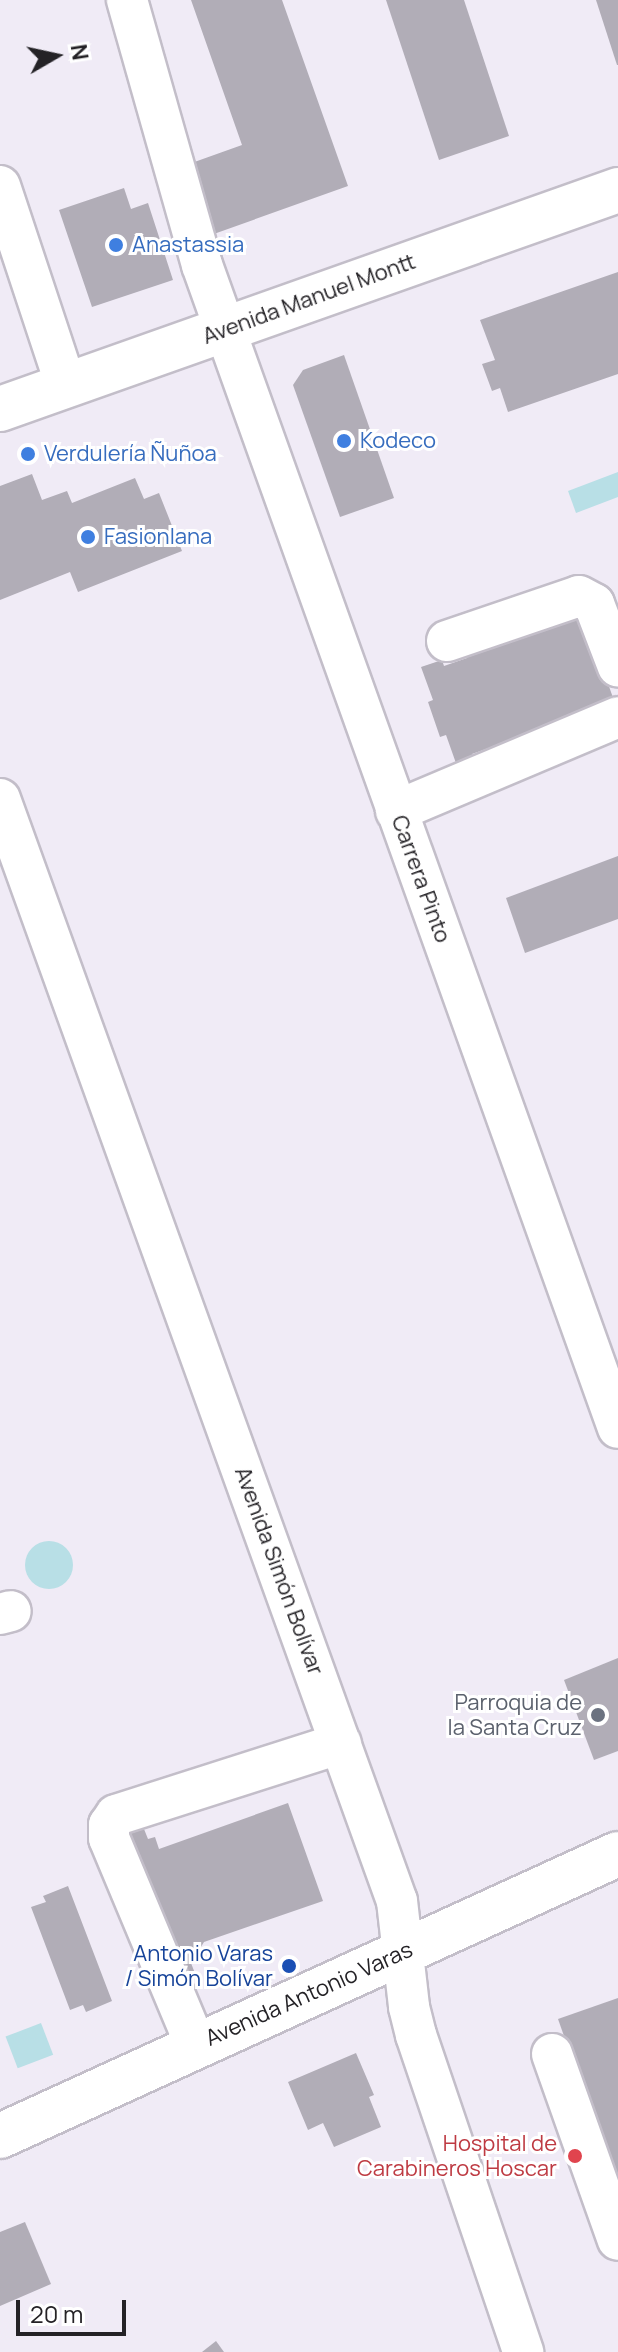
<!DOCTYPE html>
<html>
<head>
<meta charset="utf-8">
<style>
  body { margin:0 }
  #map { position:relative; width:618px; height:2352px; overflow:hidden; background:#f0ebf6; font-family:Manrope,sans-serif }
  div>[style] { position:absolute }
  .water>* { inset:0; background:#b8dfe6; transform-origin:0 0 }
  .round { border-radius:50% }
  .building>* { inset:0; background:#b1adb7 }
  .roads { filter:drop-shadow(2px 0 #c3bec9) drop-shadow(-2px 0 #c3bec9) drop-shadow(0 2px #c3bec9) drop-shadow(0 -2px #c3bec9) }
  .minor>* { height:40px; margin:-20px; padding:0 20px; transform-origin:20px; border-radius:20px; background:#fff }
  .major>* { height:44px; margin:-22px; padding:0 22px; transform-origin:22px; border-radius:22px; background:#fff }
  .dots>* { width:22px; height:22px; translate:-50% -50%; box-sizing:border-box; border:4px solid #fff; border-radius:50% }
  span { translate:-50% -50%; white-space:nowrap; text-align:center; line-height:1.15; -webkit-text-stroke:6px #fff; paint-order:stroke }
  .shop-label { font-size:22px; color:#366cbe }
  .left { translate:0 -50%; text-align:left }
  .street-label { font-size:22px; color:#242226 }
  .worship-label { font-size:22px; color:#5b616d }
  .right { translate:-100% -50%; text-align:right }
  .transit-label { font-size:22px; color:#164399 }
  .health-label { font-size:22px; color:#be3a42 }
  .north { position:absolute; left:16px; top:16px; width:80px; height:80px; -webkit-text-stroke:6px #fff; paint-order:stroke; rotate:81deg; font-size:22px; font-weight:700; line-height:32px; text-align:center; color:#242226 }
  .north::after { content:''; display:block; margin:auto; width:28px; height:36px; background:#242226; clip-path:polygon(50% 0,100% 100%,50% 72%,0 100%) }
  .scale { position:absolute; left:16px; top:2300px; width:110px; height:36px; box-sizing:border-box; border:4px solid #242226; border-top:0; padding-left:10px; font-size:24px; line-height:28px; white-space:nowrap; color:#242226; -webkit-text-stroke:6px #fff; paint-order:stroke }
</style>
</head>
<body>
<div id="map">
  <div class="water">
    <div style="clip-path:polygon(618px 472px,618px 497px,576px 513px,568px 491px)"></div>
    <div class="round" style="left:25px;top:1541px;width:48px;height:48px"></div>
    <div style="left:41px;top:2023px;width:34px;height:38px;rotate:69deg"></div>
  </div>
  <div class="building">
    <div style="clip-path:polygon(191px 0,282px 0,348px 186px,211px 235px,186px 165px,242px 145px)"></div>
    <div style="clip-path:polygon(386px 0,464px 0,509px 136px,439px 160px)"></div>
    <div style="clip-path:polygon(596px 0,618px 0,618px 65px,617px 65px)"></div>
    <div style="clip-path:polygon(124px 188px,131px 209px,148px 203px,173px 280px,92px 307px,59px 210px)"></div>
    <div style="clip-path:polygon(618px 272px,618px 374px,508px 412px,500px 388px,492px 391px,482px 364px,495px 360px,480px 320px)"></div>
    <div style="clip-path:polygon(344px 355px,394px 498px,340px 517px,293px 385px,303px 370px)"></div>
    <div style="clip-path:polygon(32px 474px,42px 500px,67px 491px,72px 503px,135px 478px,144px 499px,159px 493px,182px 551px,78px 592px,70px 572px,0 600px,0 486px)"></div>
    <div style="clip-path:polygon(582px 610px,617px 709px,502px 750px,500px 744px,472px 754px,474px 760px,457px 766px,446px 735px,440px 737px,428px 702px,433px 700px,421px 667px,442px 660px,444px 666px,467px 658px,465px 653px,539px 625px,541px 631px,566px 622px,565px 617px)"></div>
    <div style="clip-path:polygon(618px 856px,618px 919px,525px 953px,506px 898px)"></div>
    <div style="clip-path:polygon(618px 1658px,618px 1751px,594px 1760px,564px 1680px)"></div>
    <div style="clip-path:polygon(288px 1803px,323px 1901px,204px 1942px,191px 1963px,196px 1976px,181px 1982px,127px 1829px,142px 1824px,148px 1839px,155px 1837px,159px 1849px)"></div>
    <div style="clip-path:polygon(68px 1886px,112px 2001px,86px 2012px,83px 2005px,70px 2010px,31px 1907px,46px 1902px,43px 1896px)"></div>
    <div style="clip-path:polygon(618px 1998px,618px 2189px,558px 2019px)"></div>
    <div style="clip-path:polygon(356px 2053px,374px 2095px,369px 2097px,381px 2127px,334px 2147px,323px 2123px,308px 2130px,288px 2082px)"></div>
    <div style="clip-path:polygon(25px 2222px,51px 2284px,0 2306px,0 2232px)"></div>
    <div style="clip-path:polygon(216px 2341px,224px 2352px,202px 2352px)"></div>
  </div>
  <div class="roads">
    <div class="minor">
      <div style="left:127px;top:0;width:275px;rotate:74.2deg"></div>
      <div style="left:202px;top:265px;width:1235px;rotate:70.32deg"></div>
      <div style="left:0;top:186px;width:210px;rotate:71.7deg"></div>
      <div style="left:447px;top:641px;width:139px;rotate:-18.8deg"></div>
      <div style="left:579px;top:596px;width:17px;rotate:28deg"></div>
      <div style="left:594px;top:604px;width:67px;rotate:69.1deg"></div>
      <div style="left:0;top:799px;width:1171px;rotate:70.19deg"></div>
      <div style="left:397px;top:1901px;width:107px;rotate:83.5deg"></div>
      <div style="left:409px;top:2007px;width:29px;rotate:76deg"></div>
      <div style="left:416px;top:2035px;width:335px;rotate:71.3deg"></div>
      <div style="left:396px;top:811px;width:241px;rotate:-22.9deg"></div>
      <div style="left:0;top:1614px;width:11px;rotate:-15deg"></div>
      <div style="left:196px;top:2046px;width:225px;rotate:-112.7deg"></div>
      <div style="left:109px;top:1838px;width:13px;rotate:-90deg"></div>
      <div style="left:109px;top:1825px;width:12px;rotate:-55deg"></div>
      <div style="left:116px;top:1815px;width:236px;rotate:-17.7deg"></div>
      <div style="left:552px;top:2054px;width:197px;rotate:70.5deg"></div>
    </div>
    <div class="major">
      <div style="left:0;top:409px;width:656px;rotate:-19.51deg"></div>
      <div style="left:0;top:2136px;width:679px;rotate:-24.53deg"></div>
    </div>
  </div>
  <div class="dots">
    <div style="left:116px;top:245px;background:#3f7fe0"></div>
    <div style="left:344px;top:441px;background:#3f7fe0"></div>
    <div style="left:28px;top:454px;background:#3f7fe0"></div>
    <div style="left:88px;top:537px;background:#3f7fe0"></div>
    <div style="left:598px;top:1715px;background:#6b7280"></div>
    <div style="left:289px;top:1966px;background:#1a4fb4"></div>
    <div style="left:575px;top:2156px;background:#e0444e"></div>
  </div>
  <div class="shop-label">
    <span class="left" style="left:132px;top:245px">Anastassia</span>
    <span class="left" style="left:360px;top:441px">Kodeco</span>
    <span class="left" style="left:44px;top:454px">Verdulería Ñuñoa</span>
    <span class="left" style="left:104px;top:537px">Fasionlana</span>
  </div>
  <div class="street-label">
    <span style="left:309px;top:299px;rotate:-20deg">Avenida Manuel Montt</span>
    <span style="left:421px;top:879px;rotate:70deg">Carrera Pinto</span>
    <span style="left:279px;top:1571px;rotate:70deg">Avenida Simón Bolívar</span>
    <span style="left:309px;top:1994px;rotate:-24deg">Avenida Antonio Varas</span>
  </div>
  <div class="worship-label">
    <span class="right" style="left:582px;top:1715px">Parroquia de<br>la Santa Cruz</span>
  </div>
  <div class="transit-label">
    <span class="right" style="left:273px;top:1966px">Antonio Varas<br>/ Simón Bolívar</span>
  </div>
  <div class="health-label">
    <span class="right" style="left:557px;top:2156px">Hospital de<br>Carabineros Hoscar</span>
  </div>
  <div class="north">N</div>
  <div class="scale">20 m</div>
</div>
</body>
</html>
